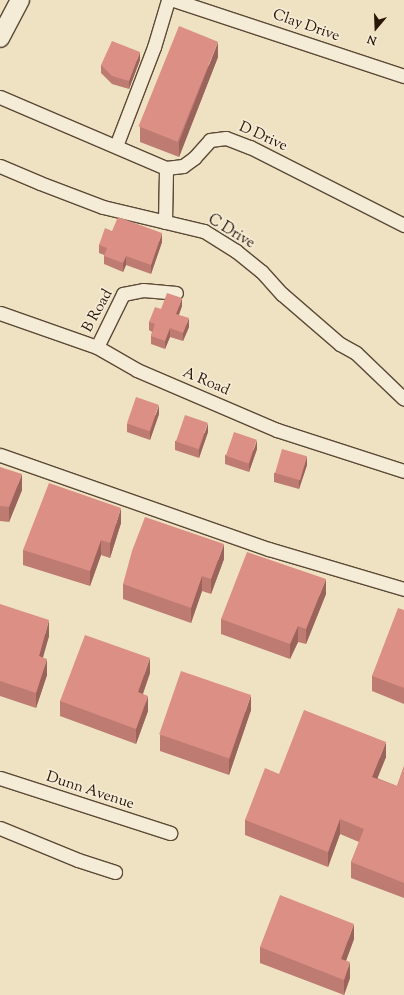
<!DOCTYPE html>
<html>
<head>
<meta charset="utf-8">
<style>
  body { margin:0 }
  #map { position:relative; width:404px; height:995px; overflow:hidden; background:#efe2c3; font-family:"Sorts Mill Goudy",serif }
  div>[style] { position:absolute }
  .roads { filter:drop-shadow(1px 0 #5b4935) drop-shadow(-1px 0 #5b4935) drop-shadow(0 1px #5b4935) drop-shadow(0 -1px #5b4935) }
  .street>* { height:13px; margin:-6.5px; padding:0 6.5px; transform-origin:6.5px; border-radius:6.5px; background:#f5ecd8 }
  .secondary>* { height:18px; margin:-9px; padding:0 9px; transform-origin:9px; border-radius:9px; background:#f5ecd8 }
  .wall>* { inset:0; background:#bd7b72 }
  .shaded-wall>* { inset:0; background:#9a645c }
  .building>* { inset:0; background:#dc8f84; transform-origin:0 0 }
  span { translate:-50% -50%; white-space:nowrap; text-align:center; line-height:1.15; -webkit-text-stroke:3.5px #f5ecd8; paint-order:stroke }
  .street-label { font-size:15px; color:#2a1606 }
  .north { position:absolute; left:356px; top:8px; width:40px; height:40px; -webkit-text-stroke:3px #f5ecd8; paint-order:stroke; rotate:199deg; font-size:11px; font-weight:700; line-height:16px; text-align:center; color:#2a1606 }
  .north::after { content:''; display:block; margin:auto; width:14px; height:18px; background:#2a1606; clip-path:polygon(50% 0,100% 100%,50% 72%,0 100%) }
</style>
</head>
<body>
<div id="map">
  <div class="roads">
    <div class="street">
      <div style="left:174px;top:0;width:242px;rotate:18.3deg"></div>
      <div style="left:0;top:97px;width:181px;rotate:23.2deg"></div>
      <div style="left:166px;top:168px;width:17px;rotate:-7deg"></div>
      <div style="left:183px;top:166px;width:14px;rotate:-36deg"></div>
      <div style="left:194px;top:158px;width:24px;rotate:-48deg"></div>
      <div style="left:210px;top:140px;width:16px;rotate:-7deg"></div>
      <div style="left:226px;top:138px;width:26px;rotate:21deg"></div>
      <div style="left:250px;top:147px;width:173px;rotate:26.9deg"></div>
      <div style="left:116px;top:146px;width:106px;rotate:-69deg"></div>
      <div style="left:154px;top:47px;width:49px;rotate:-73.4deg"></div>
      <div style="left:0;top:166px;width:43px;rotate:23deg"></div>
      <div style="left:40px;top:183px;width:67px;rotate:20.9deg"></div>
      <div style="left:103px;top:207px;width:104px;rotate:13.4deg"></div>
      <div style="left:204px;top:231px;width:38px;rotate:32deg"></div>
      <div style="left:236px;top:251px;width:33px;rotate:39deg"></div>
      <div style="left:262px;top:272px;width:30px;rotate:48deg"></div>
      <div style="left:282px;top:294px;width:77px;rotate:40.8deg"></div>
      <div style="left:340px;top:344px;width:18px;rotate:29deg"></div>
      <div style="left:356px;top:353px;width:66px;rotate:43.8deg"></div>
      <div style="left:165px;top:222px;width:54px;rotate:-88.9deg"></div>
      <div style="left:0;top:313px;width:103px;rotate:19.3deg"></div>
      <div style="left:97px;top:347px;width:46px;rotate:29.9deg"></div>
      <div style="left:137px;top:370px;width:152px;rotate:23.2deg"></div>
      <div style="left:277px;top:430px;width:133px;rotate:17.9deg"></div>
      <div style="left:97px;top:347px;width:59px;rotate:-63.9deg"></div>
      <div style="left:123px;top:294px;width:20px;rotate:-11deg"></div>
      <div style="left:143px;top:290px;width:33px;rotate:5deg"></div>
      <div style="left:0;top:455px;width:285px;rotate:19.3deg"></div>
      <div style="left:269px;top:549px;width:141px;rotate:16.5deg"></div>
      <div style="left:0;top:778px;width:179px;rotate:17.9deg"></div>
      <div style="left:0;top:828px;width:84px;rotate:22.3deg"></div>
      <div style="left:78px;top:860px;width:39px;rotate:18deg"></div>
    </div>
    <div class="secondary">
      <div style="left:0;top:38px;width:43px;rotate:-62.2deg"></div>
    </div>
  </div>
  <div class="wall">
    <div style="clip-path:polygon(218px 57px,179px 157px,140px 142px,140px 127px)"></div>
    <div style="clip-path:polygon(140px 60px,129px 89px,112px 84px,101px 73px,101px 65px)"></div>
    <div style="clip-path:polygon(112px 231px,162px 242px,151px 274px,126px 265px,123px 272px,104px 264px,104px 255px,99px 253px,99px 245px)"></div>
    <div style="clip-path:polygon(182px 306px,179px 315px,189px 327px,183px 341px,170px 337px,165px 349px,151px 344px,151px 336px,152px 332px,149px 330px,149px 322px,161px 309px)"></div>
    <div style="clip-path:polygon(159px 414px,150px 440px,127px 432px,127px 424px)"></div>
    <div style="clip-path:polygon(208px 432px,199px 458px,175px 450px,175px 441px)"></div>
    <div style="clip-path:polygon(257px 449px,249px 472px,225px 464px,225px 455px)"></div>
    <div style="clip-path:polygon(307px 465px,299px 489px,274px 482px,274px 473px)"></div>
    <div style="clip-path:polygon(0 467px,22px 490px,9px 522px,0 521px)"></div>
    <div style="clip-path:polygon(121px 523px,110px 558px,101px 555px,90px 586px,23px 565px,23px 550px)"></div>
    <div style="clip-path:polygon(224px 559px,211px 594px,202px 591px,191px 623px,123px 599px,123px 584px)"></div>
    <div style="clip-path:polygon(326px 594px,306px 644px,298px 642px,290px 659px,221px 634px,221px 619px)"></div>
    <div style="clip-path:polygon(0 604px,49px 636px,42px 658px,47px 675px,36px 708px,0 696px)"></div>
    <div style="clip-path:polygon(404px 610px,404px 704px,372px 691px,372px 676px)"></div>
    <div style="clip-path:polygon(150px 673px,143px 694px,148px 711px,136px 744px,60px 716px,60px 701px)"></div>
    <div style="clip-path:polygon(251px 710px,229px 775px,160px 751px,160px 735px)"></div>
    <div style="clip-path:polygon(386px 757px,377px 778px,397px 786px,404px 766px,404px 898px,351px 878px,351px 862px,359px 842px,340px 834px,328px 867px,245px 835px,245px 820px,279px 774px)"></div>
    <div style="clip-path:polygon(354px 939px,346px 961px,350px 978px,344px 995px,260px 963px,260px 947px)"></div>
  </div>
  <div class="shaded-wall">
    <div style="clip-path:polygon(218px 42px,218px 57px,179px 157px,179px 142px)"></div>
    <div style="clip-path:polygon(140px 52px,140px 60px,129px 89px,129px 81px)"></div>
    <div style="clip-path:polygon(162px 233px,162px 242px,151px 274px,151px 265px)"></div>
    <div style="clip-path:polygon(126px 256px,126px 265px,123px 272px,123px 263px)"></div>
    <div style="clip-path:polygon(182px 298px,182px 306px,176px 322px,176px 314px)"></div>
    <div style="clip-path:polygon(189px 318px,189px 327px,183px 341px,183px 333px)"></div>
    <div style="clip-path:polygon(170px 328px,170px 337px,165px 349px,165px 341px)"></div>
    <div style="clip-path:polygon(159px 405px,159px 414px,150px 440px,150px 432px)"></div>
    <div style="clip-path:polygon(208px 423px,208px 432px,199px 458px,199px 450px)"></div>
    <div style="clip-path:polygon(257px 440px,257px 449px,249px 472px,249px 464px)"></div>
    <div style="clip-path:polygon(307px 456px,307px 465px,299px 489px,299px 481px)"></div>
    <div style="clip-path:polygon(22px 474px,22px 490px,9px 522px,9px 507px)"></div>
    <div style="clip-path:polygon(121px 508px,121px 523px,110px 558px,110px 543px)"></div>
    <div style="clip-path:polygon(101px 540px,101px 555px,90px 586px,90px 571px)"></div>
    <div style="clip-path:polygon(224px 544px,224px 559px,211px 594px,211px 579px)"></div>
    <div style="clip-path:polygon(202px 576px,202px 591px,191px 623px,191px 608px)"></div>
    <div style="clip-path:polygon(326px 579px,326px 594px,306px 644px,306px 629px)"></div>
    <div style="clip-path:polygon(49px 620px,49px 636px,39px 672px,39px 656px)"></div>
    <div style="clip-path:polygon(298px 626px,298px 642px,290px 659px,290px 644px)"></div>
    <div style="clip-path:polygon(150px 658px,150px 673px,138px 707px,138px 692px)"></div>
    <div style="clip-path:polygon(47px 659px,47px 675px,36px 708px,36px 693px)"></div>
    <div style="clip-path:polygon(251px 695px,251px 710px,229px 775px,229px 760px)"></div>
    <div style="clip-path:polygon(148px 696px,148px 711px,136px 744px,136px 729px)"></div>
    <div style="clip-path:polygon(386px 742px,386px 757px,372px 792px,372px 777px)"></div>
    <div style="clip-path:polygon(340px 819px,340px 834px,328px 867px,328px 852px)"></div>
    <div style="clip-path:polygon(354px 924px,354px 939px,341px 974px,341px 959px)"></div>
    <div style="clip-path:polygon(350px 962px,350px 978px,344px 995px,344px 980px)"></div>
  </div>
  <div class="building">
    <div style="left:179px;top:26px;width:42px;height:108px;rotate:22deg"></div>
    <div style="clip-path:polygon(112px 41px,140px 52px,129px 81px,112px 76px,101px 65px)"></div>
    <div style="clip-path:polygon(118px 217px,162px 233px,151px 265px,126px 256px,123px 263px,104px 256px,107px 248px,99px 245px,105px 228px,112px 231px)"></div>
    <div style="clip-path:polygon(167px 293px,182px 298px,176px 314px,189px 318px,183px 333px,170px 328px,165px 341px,151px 336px,155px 324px,149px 322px,155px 307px,161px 309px)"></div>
    <div style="left:136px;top:397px;width:24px;height:28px;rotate:19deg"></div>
    <div style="left:185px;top:415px;width:24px;height:28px;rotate:19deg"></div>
    <div style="left:234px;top:432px;width:24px;height:25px;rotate:19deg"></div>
    <div style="left:282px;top:449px;width:26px;height:25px;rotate:16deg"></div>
    <div style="clip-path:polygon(0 467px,22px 474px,9px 507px,0 506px)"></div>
    <div style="clip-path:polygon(49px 483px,121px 508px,110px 543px,101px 540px,90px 571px,23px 550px)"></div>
    <div style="clip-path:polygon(145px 517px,224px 544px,211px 579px,202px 576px,191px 608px,123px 584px,132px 551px)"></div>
    <div style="clip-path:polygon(247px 552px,326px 579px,306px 629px,298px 626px,290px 644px,221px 619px)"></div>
    <div style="clip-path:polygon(0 604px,49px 620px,39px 656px,47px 659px,36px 693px,0 681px)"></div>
    <div style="clip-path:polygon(398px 608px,404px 610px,404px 688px,372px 676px)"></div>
    <div style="clip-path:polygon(85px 635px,150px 658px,138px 692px,148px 696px,136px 729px,60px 701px)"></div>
    <div style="left:181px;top:671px;width:74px;height:67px;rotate:19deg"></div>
    <div style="clip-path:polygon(304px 710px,386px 742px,372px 777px,397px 786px,404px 766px,404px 883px,351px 862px,364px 829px,340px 819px,328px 852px,245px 820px,265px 768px,279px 774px)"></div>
    <div style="clip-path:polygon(280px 895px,354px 924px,341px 959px,350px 962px,344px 980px,260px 947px)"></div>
  </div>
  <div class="street-label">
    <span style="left:306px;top:26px;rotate:19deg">Clay Drive</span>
    <span style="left:263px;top:137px;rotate:24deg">D Drive</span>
    <span style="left:231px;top:232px;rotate:31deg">C Drive</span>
    <span style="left:98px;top:311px;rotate:-61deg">B Road</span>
    <span style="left:206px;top:382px;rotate:23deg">A Road</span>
    <span style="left:90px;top:791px;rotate:18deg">Dunn Avenue</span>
  </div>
  <div class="north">N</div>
</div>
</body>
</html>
